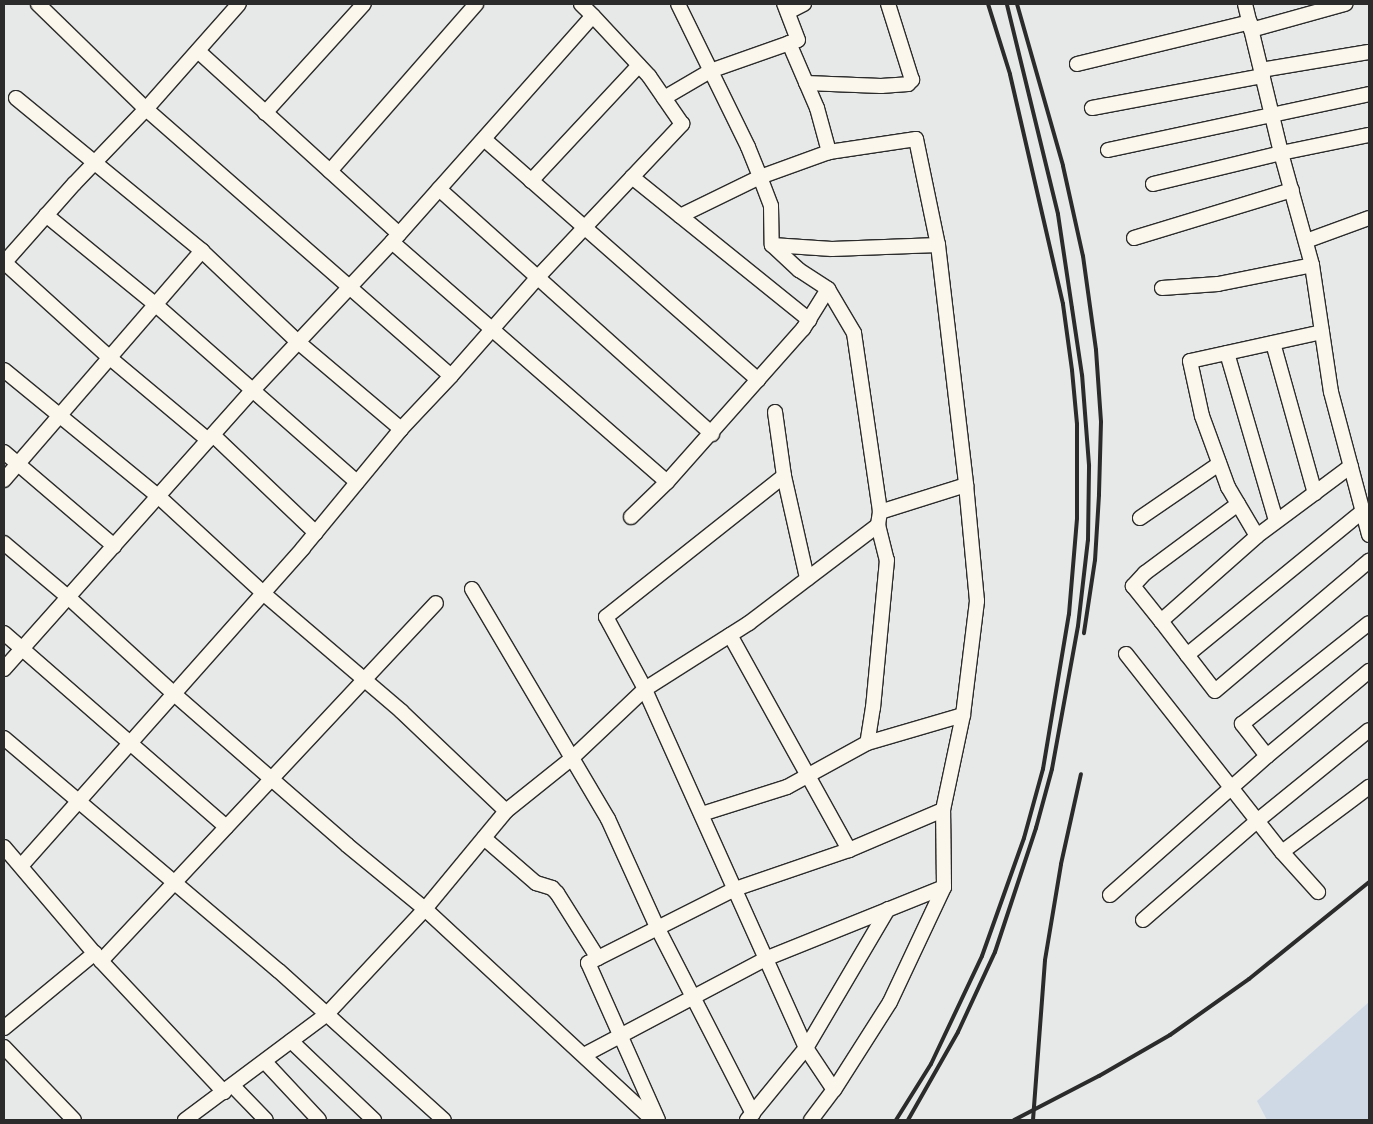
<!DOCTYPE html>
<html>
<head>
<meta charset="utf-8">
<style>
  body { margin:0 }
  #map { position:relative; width:1373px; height:1124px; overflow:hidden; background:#e7e9e9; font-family:"Comic Neue",sans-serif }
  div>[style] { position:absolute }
  .built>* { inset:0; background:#cfd9e6 }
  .roads { filter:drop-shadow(1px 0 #2b2b2b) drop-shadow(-1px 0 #2b2b2b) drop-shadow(0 1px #2b2b2b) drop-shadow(0 -1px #2b2b2b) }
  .minor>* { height:14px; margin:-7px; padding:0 7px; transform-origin:7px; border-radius:7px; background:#fbf7ec }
  .rail>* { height:4px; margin:-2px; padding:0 2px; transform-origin:2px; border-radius:2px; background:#2b2b2b }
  span { translate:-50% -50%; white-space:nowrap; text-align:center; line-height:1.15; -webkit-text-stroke:4px #fbf7ec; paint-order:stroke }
  .frame { position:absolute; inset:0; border:5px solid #2b2b2b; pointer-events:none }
</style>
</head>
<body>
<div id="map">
  <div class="built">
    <div style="clip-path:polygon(1369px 1002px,1369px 1120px,1267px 1120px,1257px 1101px)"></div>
  </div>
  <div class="roads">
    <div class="minor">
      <div style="left:38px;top:4px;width:151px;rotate:44.2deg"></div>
      <div style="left:146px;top:109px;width:405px;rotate:41.2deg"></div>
      <div style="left:678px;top:4px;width:159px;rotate:63.9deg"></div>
      <div style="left:748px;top:147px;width:32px;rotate:68deg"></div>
      <div style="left:760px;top:177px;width:31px;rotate:69deg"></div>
      <div style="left:771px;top:206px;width:39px;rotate:89deg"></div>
      <div style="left:772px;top:245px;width:37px;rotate:43deg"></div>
      <div style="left:799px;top:270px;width:35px;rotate:33deg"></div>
      <div style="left:828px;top:289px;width:51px;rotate:59.4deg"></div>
      <div style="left:854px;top:333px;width:181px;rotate:81.7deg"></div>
      <div style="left:880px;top:512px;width:13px;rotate:99deg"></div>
      <div style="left:878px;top:525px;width:36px;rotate:76deg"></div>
      <div style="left:887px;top:560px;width:148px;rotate:95.4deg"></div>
      <div style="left:873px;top:707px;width:36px;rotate:99deg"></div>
      <div style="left:867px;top:743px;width:91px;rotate:151.2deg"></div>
      <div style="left:787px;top:787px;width:89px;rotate:162.4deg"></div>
      <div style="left:1245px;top:4px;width:153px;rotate:76.4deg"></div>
      <div style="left:1281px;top:153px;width:116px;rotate:74.5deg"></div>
      <div style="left:1312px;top:265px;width:128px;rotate:81.5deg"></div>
      <div style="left:1331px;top:392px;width:148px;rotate:75.1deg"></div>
      <div style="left:788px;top:12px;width:18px;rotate:-27deg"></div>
      <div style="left:1251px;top:30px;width:98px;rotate:-15.5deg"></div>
      <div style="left:789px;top:43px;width:71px;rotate:66.7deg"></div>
      <div style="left:817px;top:108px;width:46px;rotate:74.7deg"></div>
      <div style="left:198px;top:51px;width:272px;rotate:42.3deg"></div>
      <div style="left:1077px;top:64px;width:178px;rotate:-13.6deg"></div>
      <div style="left:1261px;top:70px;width:109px;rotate:-9.5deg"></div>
      <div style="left:806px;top:83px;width:75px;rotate:2.3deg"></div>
      <div style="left:881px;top:86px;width:27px;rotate:-4deg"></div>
      <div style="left:908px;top:84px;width:6px;rotate:-45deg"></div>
      <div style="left:912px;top:80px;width:80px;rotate:-107.5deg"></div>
      <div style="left:16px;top:98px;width:241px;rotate:39.4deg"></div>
      <div style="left:202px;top:251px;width:132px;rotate:43.5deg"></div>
      <div style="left:298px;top:342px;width:135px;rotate:40.2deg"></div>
      <div style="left:664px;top:98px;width:53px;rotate:-30.4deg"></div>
      <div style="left:710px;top:71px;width:93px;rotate:-19.4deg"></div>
      <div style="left:798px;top:40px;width:39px;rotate:-111deg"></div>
      <div style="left:1092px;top:108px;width:174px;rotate:-10.6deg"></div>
      <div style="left:265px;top:113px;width:147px;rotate:-47.8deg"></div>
      <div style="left:484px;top:139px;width:365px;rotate:41.3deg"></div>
      <div style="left:1108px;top:150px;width:267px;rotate:-12.1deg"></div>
      <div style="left:330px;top:171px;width:222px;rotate:-48.8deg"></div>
      <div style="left:632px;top:177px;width:228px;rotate:38.9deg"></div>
      <div style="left:531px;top:181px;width:158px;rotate:-47deg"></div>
      <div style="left:1153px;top:184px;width:132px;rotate:-13.6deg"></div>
      <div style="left:1281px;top:153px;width:90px;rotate:-11.6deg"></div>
      <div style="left:439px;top:189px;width:367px;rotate:41.9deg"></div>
      <div style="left:46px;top:215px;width:142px;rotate:39.3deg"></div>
      <div style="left:156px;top:305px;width:268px;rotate:41.4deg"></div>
      <div style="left:680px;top:216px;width:89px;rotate:-26deg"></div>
      <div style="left:760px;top:177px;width:73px;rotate:-19.9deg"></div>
      <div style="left:829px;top:152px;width:88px;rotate:-8.5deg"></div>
      <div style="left:916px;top:139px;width:108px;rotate:78.3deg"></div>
      <div style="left:1134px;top:238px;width:165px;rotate:-16.9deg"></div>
      <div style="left:1306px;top:241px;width:67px;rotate:-20.1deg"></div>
      <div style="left:392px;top:242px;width:365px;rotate:41.1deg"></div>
      <div style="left:667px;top:482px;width:205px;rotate:-48.4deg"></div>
      <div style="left:803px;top:329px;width:47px;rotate:-58deg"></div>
      <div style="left:772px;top:245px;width:60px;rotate:3.8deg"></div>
      <div style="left:832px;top:249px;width:106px;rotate:-2.2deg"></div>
      <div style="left:938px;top:245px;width:242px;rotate:83.3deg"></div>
      <div style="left:966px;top:485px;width:90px;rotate:162.6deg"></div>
      <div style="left:4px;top:262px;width:143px;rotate:42.2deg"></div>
      <div style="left:110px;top:358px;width:128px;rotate:39.9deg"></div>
      <div style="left:4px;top:263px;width:106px;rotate:-48.5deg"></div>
      <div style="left:74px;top:184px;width:104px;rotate:-46.2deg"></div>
      <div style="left:146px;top:109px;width:140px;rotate:-48.5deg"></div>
      <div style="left:1162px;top:288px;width:56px;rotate:-4.1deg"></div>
      <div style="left:1218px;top:284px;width:96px;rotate:-11.4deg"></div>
      <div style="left:1322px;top:332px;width:135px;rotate:167.6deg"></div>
      <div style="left:1190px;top:361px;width:56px;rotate:77.7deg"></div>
      <div style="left:1202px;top:416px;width:76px;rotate:69.9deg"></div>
      <div style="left:1228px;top:487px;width:57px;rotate:59.4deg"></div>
      <div style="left:1257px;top:536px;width:117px;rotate:-36.7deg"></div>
      <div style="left:1273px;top:343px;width:156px;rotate:74.4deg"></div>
      <div style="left:1227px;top:353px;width:175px;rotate:73.7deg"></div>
      <div style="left:4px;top:370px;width:199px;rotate:39.3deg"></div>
      <div style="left:158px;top:496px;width:143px;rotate:42.7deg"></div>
      <div style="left:263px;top:593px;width:182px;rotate:40.5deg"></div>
      <div style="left:401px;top:711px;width:145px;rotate:43.6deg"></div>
      <div style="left:775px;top:412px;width:65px;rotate:82deg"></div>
      <div style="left:784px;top:476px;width:105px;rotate:77.3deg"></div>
      <div style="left:213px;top:435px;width:142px;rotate:43.6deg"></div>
      <div style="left:4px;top:452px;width:145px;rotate:40.5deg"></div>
      <div style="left:4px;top:480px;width:303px;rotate:-49.2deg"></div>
      <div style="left:1238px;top:504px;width:116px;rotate:143.4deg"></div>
      <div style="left:1145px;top:573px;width:18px;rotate:133deg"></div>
      <div style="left:1133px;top:586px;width:45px;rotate:51.3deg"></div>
      <div style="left:1161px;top:621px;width:128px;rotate:-41.5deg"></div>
      <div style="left:631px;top:517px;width:50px;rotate:-44.2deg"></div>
      <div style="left:1140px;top:518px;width:96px;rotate:-34.4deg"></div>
      <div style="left:4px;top:543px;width:84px;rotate:40.2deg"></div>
      <div style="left:68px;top:597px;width:142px;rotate:42.4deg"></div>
      <div style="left:173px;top:693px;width:231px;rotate:41.1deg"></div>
      <div style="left:347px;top:845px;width:101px;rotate:39.4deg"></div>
      <div style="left:425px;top:909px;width:311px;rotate:42.8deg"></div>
      <div style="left:472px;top:589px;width:267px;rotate:59.4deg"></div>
      <div style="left:608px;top:819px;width:119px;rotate:65.6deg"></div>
      <div style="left:657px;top:927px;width:210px;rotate:62.8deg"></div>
      <div style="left:1161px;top:621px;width:88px;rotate:52.4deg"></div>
      <div style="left:1215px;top:691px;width:202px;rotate:-40.2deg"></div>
      <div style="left:4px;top:633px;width:295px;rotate:41.1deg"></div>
      <div style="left:730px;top:635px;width:246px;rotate:61deg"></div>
      <div style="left:1126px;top:654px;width:252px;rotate:51.8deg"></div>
      <div style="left:1282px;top:852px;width:109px;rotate:-36.8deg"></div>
      <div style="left:1187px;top:655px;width:227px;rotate:-39.3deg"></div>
      <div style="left:4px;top:669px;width:374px;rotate:-48.3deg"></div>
      <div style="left:253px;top:390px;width:203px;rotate:-46.8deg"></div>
      <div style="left:392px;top:242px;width:302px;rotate:-48.4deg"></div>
      <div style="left:593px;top:16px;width:17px;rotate:-135deg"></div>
      <div style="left:4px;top:738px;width:360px;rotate:40.3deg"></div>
      <div style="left:279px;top:971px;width:222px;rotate:42.1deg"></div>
      <div style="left:867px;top:743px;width:100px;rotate:-16.3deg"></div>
      <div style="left:1267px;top:756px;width:41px;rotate:-128deg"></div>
      <div style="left:1242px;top:724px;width:162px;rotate:-38.5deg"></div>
      <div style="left:484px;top:838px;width:69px;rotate:40.9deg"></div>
      <div style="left:536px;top:883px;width:17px;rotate:17deg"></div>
      <div style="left:552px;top:888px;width:7px;rotate:45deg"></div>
      <div style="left:557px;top:893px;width:77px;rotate:57.8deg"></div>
      <div style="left:4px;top:847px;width:150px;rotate:49.6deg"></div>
      <div style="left:101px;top:961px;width:180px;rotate:46.8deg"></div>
      <div style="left:1282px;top:852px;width:54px;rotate:48deg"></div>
      <div style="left:21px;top:866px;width:425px;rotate:-48.4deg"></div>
      <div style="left:303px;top:548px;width:154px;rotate:-50.5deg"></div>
      <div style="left:401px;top:429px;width:73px;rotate:-46.7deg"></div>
      <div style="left:451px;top:376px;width:130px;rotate:-48.7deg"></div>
      <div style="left:537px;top:278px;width:212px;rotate:-46.7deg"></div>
      <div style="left:682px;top:124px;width:58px;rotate:-124.5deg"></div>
      <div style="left:649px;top:76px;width:82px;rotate:-133deg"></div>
      <div style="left:1110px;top:895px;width:210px;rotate:-41.5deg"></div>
      <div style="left:1267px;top:756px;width:133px;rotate:-39.8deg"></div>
      <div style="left:888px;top:909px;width:161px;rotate:120.5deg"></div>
      <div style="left:806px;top:1048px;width:50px;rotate:56.3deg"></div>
      <div style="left:834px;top:1090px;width:104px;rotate:-57.5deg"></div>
      <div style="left:890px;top:1002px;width:127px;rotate:-64.8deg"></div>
      <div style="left:944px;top:887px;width:77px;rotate:-90.7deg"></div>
      <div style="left:1143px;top:920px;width:151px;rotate:-41deg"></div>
      <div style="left:1257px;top:821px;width:144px;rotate:-39.1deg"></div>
      <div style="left:101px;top:961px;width:490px;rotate:-46.9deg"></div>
      <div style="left:4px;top:1028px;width:118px;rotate:-39.5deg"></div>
      <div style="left:291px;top:1041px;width:115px;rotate:43.6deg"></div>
      <div style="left:4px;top:1047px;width:101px;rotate:46.2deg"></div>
      <div style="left:584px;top:1055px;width:205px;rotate:-27.9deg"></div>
      <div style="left:765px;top:959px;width:193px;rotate:-21.9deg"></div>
      <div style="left:265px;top:1062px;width:79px;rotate:47deg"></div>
      <div style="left:233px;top:1086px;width:47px;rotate:45.9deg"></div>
      <div style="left:185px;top:1120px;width:177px;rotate:-36.7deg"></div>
      <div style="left:327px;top:1014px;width:144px;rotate:-47deg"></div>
      <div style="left:425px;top:909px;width:127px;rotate:-50.4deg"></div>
      <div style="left:506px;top:811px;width:83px;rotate:-38.7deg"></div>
      <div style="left:571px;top:759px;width:102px;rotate:-43.4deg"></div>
      <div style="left:645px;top:689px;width:123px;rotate:-32.4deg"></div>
      <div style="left:749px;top:623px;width:162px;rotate:-37.2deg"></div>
      <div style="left:658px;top:1120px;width:172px;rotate:-114deg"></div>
      <div style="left:588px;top:963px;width:165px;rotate:-26.7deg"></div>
      <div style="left:735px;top:889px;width:120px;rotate:-18.9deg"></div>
      <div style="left:849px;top:850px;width:102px;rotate:-23.1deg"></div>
      <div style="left:943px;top:810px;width:97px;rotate:-78.1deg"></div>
      <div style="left:963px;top:715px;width:115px;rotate:-83deg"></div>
      <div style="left:977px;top:601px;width:117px;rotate:-95.4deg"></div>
      <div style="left:747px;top:1120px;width:93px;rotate:-50.7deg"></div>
      <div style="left:806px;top:1048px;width:393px;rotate:-114.2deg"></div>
      <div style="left:645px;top:689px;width:82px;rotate:-118.4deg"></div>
      <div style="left:606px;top:617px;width:227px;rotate:-38.4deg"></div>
      <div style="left:811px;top:1120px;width:38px;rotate:-53deg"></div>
    </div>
  </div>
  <div class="rail">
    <div style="left:1017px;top:4px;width:168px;rotate:74.1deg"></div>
    <div style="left:1063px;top:166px;width:92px;rotate:77.5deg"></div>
    <div style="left:1083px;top:256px;width:95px;rotate:82.1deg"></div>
    <div style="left:1096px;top:350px;width:72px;rotate:86deg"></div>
    <div style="left:1101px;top:422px;width:73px;rotate:91.6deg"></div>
    <div style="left:1099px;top:495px;width:65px;rotate:93.5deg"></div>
    <div style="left:1095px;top:560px;width:74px;rotate:98.6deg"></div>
    <div style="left:896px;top:1120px;width:66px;rotate:-58deg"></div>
    <div style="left:931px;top:1064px;width:119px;rotate:-64.7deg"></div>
    <div style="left:982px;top:956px;width:125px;rotate:-70.4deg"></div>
    <div style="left:1024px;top:838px;width:72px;rotate:-74.6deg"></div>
    <div style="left:1043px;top:769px;width:157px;rotate:-80.5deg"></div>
    <div style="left:1069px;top:614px;width:96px;rotate:-85.2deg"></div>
    <div style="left:1077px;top:518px;width:94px;rotate:-90deg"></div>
    <div style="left:1077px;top:424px;width:54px;rotate:-95.3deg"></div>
    <div style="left:1072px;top:370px;width:67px;rotate:-97.8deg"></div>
    <div style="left:1063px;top:304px;width:236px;rotate:-103deg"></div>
    <div style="left:1010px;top:74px;width:73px;rotate:-107.4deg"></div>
    <div style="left:908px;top:1120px;width:101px;rotate:-60.4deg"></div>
    <div style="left:958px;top:1032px;width:88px;rotate:-65.2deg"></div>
    <div style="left:995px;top:952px;width:131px;rotate:-71.7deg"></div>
    <div style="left:1036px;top:828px;width:61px;rotate:-74.8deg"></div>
    <div style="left:1052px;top:769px;width:145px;rotate:-79.7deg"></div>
    <div style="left:1078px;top:626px;width:87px;rotate:-83.4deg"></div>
    <div style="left:1088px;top:540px;width:75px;rotate:-89.2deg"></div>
    <div style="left:1089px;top:465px;width:90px;rotate:-94.4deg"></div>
    <div style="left:1082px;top:375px;width:68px;rotate:-98.5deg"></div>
    <div style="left:1072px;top:308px;width:95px;rotate:-98.5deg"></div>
    <div style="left:1058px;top:214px;width:216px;rotate:-103.7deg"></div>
    <div style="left:1014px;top:1120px;width:96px;rotate:-27.4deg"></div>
    <div style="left:1099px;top:1076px;width:82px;rotate:-30deg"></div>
    <div style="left:1170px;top:1035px;width:97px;rotate:-35.3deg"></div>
    <div style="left:1249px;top:979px;width:154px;rotate:-38.9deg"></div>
    <div style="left:1033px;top:1120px;width:160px;rotate:-85.7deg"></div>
    <div style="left:1045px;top:960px;width:97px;rotate:-80.5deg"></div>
    <div style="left:1061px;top:864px;width:92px;rotate:-77.5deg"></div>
  </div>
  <div class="frame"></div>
</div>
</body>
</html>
